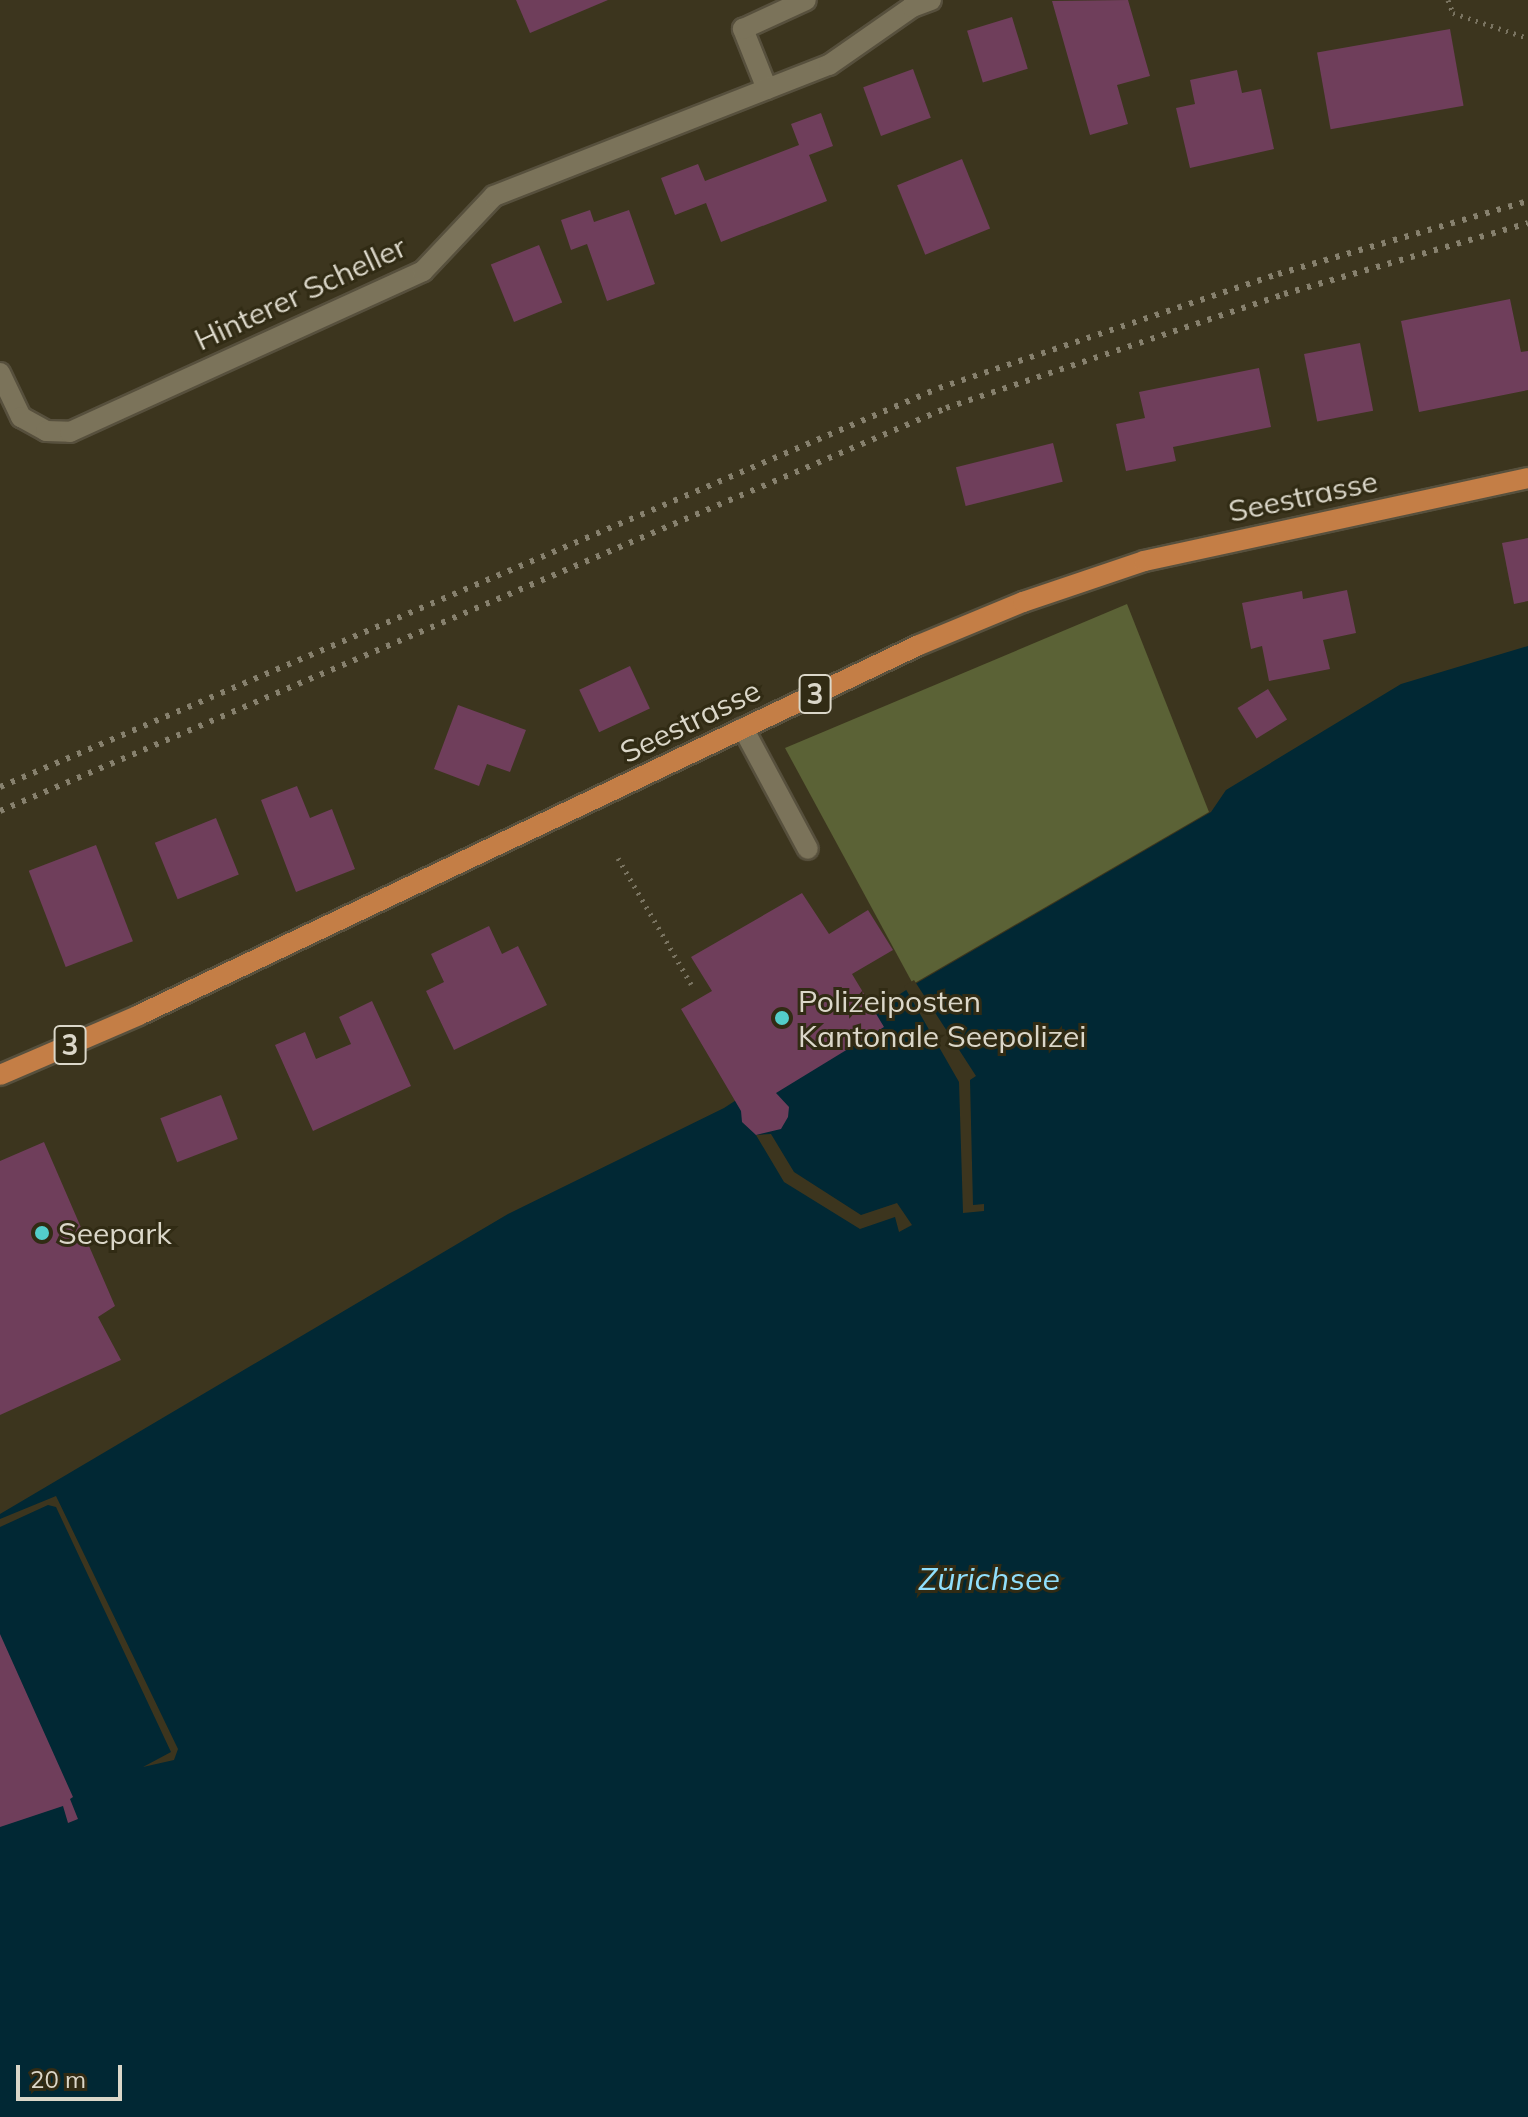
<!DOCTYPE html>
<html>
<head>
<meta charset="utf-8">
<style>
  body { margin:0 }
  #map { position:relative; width:1528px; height:2117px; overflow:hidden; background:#3c351e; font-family:Mulish,sans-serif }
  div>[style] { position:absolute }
  .green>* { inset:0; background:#5b6236 }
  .water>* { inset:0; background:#012834 }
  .pier>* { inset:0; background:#3c351e }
  .building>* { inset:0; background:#6f3e5b; transform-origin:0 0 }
  .path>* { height:5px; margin-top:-2.5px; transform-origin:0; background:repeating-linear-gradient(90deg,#7a7461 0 2px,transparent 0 8px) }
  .roads { filter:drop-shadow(2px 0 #57503d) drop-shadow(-2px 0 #57503d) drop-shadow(0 2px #57503d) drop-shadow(0 -2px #57503d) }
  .lane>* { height:20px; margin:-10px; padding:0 10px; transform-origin:10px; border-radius:10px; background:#7b735a }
  .street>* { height:20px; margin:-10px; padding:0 10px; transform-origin:10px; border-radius:10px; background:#7b735a }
  .primary>* { height:20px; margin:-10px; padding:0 10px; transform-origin:10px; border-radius:10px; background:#c47e46 }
  .rail>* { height:6px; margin-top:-3px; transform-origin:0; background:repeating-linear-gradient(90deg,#87816e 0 4px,transparent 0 12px) }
  .dots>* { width:22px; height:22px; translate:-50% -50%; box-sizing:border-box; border:4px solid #312b14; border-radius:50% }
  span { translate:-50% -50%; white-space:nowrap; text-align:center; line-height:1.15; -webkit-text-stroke:6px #312b14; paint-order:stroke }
  .shield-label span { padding:2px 6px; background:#312b14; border:2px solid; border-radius:6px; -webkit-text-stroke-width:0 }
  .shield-label { font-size:28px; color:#dbd7c9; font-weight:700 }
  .street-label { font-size:30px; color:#dbd7c9 }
  .poi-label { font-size:30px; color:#dbd7c9 }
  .left { translate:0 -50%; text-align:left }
  .water-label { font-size:32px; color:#90dffc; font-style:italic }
  .scale { position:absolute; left:16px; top:2065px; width:106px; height:36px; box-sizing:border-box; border:4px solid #dbd7c9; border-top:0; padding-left:10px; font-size:24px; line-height:28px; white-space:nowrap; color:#dbd7c9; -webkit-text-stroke:6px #312b14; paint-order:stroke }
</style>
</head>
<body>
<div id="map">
  <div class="green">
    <div style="clip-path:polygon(1127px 604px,1209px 812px,913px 984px,785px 748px)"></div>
  </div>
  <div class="water">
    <div style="clip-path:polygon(1528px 646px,1528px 2117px,0 2117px,0 1514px,508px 1214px,724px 1108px,917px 983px,1211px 812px,1226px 790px,1401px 684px)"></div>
  </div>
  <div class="pier">
    <div style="clip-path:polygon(914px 980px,976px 1076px,970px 1080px,973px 1205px,984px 1204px,984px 1211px,963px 1213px,959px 1082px,904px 986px)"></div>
    <div style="clip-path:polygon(771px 1134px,794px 1172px,861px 1215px,897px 1203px,912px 1225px,899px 1232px,895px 1217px,860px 1229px,784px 1182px,756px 1135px)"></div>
    <div style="clip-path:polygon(56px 1496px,178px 1749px,174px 1760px,143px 1767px,171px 1752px,56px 1507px,48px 1505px,0 1527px,0 1519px)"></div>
  </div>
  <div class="building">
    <div style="clip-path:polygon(516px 0,608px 0,530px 33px)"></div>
    <div style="clip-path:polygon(1128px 0,1150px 76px,1117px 85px,1128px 124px,1090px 135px,1052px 1px)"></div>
    <div style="left:1012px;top:17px;width:54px;height:47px;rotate:73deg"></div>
    <div style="left:1450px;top:29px;width:78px;height:135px;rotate:80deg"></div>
    <div style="left:913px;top:69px;width:52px;height:53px;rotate:70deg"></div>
    <div style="clip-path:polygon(1237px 70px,1242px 93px,1261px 89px,1274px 149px,1190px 168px,1176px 108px,1195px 104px,1190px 80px)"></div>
    <div style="clip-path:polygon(821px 113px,833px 146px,809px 155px,827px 201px,721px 242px,706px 203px,675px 215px,661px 178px,698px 164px,705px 181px,799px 145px,791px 124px)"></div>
    <div style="left:962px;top:159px;width:75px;height:70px;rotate:68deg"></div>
    <div style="clip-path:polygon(590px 210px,594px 222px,629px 210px,655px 284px,607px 301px,587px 244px,571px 250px,561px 220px)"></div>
    <div style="left:539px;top:245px;width:62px;height:52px;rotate:68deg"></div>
    <div style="clip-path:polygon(1510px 299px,1521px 352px,1528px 351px,1528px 390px,1419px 412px,1401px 321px)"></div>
    <div style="left:1360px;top:343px;width:69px;height:57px;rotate:79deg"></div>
    <div style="clip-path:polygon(1259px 368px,1271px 427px,1173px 447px,1176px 461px,1126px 471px,1116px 424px,1145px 418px,1139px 392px)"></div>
    <div style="left:1053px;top:443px;width:40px;height:100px;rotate:76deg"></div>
    <div style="clip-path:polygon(1528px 538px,1528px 601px,1514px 604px,1502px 543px)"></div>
    <div style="clip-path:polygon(1347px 590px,1356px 633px,1323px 640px,1330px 669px,1269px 681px,1262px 646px,1251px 649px,1242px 603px,1302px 591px,1303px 599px)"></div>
    <div style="left:630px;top:666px;width:47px;height:56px;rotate:65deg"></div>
    <div style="left:1268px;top:689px;width:36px;height:36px;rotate:58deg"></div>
    <div style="clip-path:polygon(458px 705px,526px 730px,510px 772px,487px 764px,479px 786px,434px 769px)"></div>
    <div style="clip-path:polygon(297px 786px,310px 818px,332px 809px,355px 869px,296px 892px,261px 800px)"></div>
    <div style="left:216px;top:818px;width:61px;height:66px;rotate:68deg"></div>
    <div style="left:96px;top:845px;width:103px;height:72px;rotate:69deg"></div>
    <div style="clip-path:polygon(802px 893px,829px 934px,868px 910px,893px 950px,852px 974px,884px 1027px,776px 1093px,789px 1107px,788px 1117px,781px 1129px,756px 1135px,742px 1122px,741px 1111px,681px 1009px,712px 991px,691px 957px)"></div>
    <div style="clip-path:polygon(489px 926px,502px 954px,518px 946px,547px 1005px,454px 1050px,426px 991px,444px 982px,431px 954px)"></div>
    <div style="clip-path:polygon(372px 1001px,411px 1086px,313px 1131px,275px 1045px,305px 1032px,316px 1059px,351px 1044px,339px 1017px)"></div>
    <div style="left:221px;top:1095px;width:47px;height:65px;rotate:69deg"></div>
    <div style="clip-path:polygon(44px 1142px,115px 1306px,98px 1317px,121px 1360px,0 1415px,0 1161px)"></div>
    <div style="clip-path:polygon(0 1634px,73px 1797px,70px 1799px,78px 1819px,68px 1823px,63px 1806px,0 1827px)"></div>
  </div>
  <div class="path">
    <div style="left:1448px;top:0;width:14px;rotate:69deg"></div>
    <div style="left:1453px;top:13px;width:79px;rotate:18.4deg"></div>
    <div style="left:618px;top:858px;width:146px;rotate:59.9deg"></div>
  </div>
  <div class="roads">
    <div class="lane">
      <div style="left:767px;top:89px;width:65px;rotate:-111.8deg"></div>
      <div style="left:743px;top:29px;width:69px;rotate:-24.7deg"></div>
      <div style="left:743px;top:728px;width:137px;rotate:61.8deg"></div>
    </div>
    <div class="street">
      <div style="left:0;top:373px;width:49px;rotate:64.5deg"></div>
      <div style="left:21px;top:417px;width:29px;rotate:29deg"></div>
      <div style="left:46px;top:431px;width:24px;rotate:2deg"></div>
      <div style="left:70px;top:432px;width:388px;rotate:-24.5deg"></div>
      <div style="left:423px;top:271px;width:103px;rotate:-46.6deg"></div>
      <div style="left:494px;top:196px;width:360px;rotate:-21.4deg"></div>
      <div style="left:829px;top:65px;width:101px;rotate:-34.9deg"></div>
      <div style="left:912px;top:7px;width:20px;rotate:-20deg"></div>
    </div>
    <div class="primary">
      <div style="left:0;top:1075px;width:151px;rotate:-23.3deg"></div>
      <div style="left:139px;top:1015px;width:863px;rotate:-25.38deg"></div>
      <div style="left:919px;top:645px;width:113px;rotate:-22.5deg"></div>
      <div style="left:1023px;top:602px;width:128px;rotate:-18.7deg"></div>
      <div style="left:1144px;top:561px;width:393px;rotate:-12.2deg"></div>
    </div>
  </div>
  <div class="rail">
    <div style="left:0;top:787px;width:1020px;rotate:-23.02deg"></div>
    <div style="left:939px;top:388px;width:358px;rotate:-18.6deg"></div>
    <div style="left:1278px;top:274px;width:260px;rotate:-16.3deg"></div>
    <div style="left:0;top:811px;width:1028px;rotate:-23.07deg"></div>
    <div style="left:946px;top:408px;width:357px;rotate:-18.6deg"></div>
    <div style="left:1284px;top:294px;width:254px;rotate:-16.2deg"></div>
  </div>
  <div class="dots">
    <div style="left:782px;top:1018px;background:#53cdca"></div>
    <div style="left:42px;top:1233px;background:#53cdca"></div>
  </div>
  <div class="shield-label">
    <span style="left:815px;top:694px">3</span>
    <span style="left:70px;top:1045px">3</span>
  </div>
  <div class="street-label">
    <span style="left:300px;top:293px;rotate:-25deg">Hinterer Scheller</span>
    <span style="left:1303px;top:496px;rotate:-12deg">Seestrasse</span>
    <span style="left:690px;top:721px;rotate:-26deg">Seestrasse</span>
  </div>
  <div class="poi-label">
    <span class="left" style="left:798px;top:1018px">Polizeiposten<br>Kantonale Seepolizei</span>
    <span class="left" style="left:58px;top:1233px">Seepark</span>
  </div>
  <div class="water-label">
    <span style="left:989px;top:1578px">Zürichsee</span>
  </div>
  <div class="scale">20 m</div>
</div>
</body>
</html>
